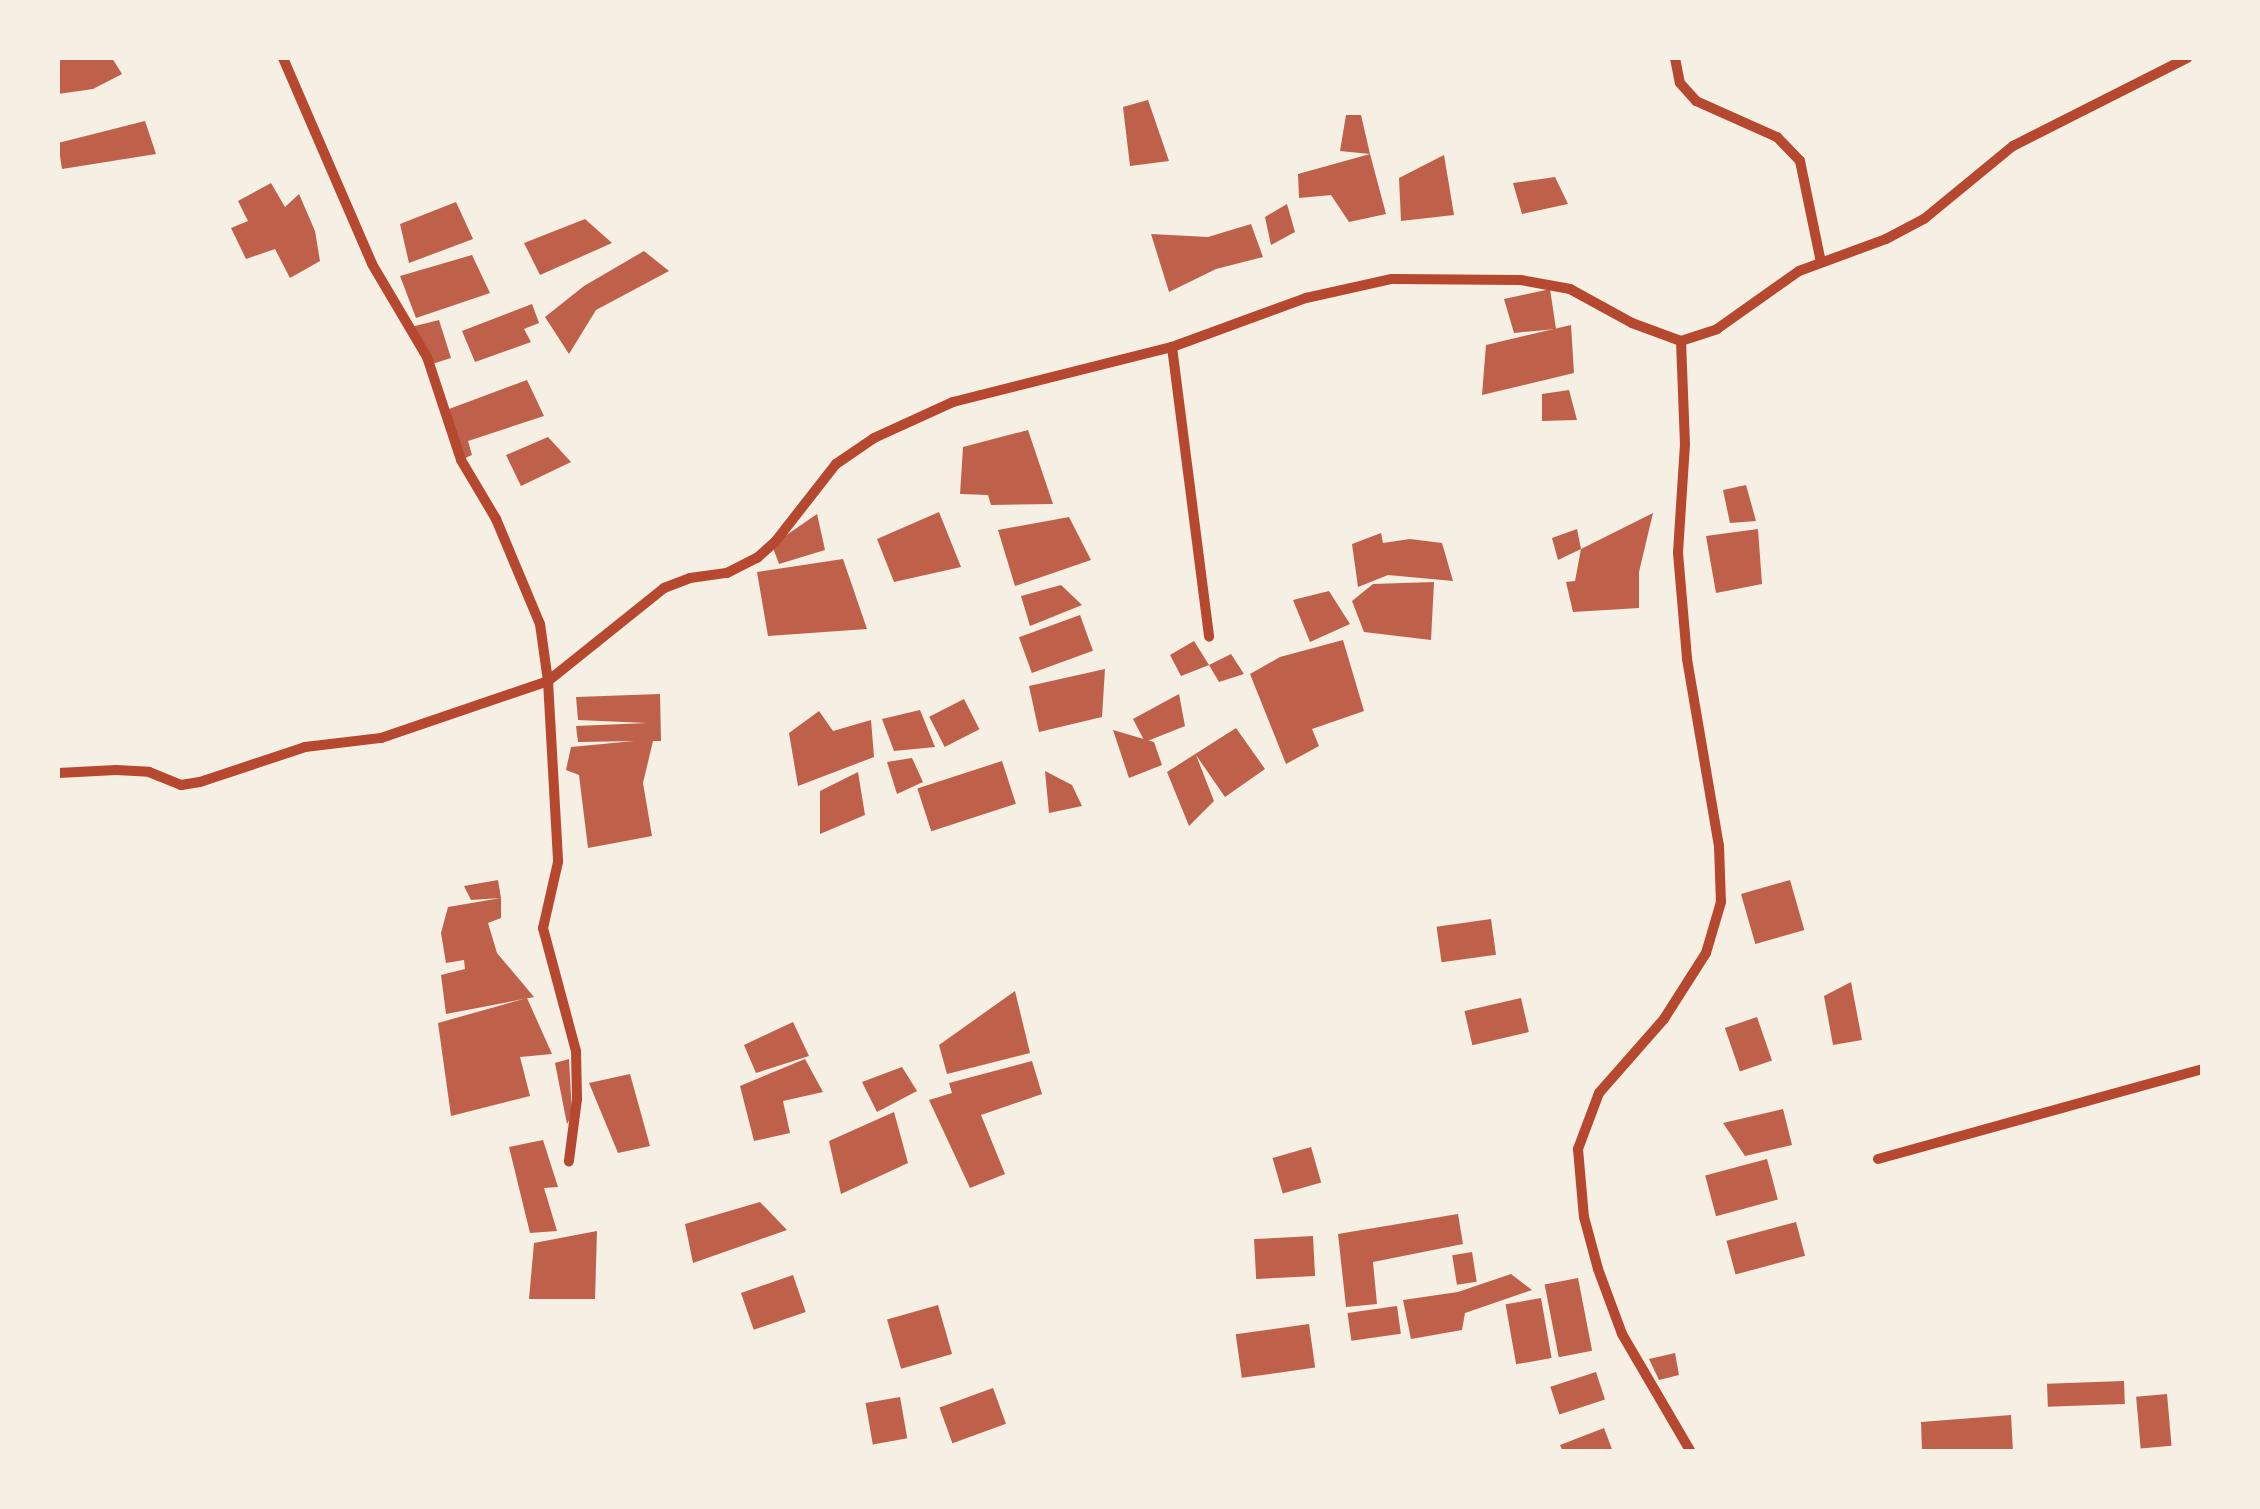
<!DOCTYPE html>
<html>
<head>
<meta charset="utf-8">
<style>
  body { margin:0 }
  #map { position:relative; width:2260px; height:1509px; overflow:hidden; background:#f6efe4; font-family:"Archivo Narrow",sans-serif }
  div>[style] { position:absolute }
  .building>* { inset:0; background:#bf614a; transform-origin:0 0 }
  .minor>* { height:10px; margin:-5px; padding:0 5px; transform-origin:5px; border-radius:5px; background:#b5482f }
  span { translate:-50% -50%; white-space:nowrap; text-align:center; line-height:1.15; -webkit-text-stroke:8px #f6efe4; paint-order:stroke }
  .frame { position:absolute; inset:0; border:60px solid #f6efe4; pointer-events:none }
</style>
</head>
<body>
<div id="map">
  <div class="building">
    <div style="clip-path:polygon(58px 58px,112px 58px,122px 74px,93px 89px,58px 94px)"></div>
    <div style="clip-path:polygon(1148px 100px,1169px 161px,1130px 166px,1123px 107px)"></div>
    <div style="clip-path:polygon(1346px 115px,1361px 115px,1370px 154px,1340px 151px)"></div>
    <div style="clip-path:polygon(145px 121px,156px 154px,62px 169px,58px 143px)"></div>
    <div style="clip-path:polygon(1370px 154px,1386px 214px,1349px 222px,1331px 195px,1299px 198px,1298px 174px)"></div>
    <div style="clip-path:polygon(1444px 155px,1454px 215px,1401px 221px,1399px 178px)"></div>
    <div style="clip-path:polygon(1555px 177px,1568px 204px,1522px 214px,1513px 183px)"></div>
    <div style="clip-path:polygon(271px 183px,285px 207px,299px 194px,315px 231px,320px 261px,290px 278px,275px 249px,246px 259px,231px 228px,248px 221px,238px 201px)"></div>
    <div style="clip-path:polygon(456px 202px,473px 239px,409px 263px,400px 224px)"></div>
    <div style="clip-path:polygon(1287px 204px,1295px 232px,1271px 245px,1265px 217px)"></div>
    <div style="clip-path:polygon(585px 219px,612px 243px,540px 275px,524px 243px)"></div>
    <div style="clip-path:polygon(1251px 224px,1263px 257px,1216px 269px,1169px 292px,1151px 234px,1208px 237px)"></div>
    <div style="clip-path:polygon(644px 251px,669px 271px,596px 310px,569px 354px,545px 317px,584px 286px)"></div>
    <div style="clip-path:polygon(472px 255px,490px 293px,416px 318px,400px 276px)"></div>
    <div style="clip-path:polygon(1550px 289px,1556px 329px,1514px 333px,1504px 299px)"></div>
    <div style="clip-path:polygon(532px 304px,539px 323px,524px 329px,531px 342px,475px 362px,462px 331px)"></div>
    <div style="clip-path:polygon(439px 320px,451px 358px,429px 365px,411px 327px)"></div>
    <div style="clip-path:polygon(1571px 325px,1574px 373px,1482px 395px,1486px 345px)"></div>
    <div style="clip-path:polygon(527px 380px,544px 416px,468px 441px,472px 455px,461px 460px,441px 412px)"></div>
    <div style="clip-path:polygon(1569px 390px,1577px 420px,1542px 421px,1542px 394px)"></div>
    <div style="clip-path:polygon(1028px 430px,1053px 504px,991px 505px,988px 495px,960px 494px,963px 447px)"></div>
    <div style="clip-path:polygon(548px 437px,571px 462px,521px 486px,506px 455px)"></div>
    <div style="clip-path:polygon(1746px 485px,1756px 521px,1730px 523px,1723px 490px)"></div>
    <div style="clip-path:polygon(939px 512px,961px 567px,894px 582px,877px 539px)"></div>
    <div style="clip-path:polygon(1653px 513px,1639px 572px,1639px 608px,1573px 612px,1566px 582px,1575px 581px,1581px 549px)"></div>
    <div style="clip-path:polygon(817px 514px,825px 550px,779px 564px,772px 545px)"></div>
    <div style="clip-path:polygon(1069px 517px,1091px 560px,1015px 586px,998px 530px)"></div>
    <div style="clip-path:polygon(1577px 529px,1581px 549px,1558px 560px,1552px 538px)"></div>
    <div style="clip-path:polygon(1758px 529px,1762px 584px,1716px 593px,1706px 536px)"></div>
    <div style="clip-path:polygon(1381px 533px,1383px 543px,1410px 539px,1442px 543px,1453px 581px,1388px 575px,1358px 587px,1352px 544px)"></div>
    <div style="clip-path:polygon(843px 559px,867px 629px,768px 636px,757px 572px)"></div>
    <div style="clip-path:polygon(1434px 582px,1431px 640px,1364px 632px,1352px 601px,1373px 584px)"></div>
    <div style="clip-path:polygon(1061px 585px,1082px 605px,1030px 626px,1021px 596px)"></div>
    <div style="clip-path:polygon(1329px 591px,1350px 624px,1310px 642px,1293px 600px)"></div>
    <div style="left:1080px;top:615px;width:38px;height:65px;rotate:70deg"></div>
    <div style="clip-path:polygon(1343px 640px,1364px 711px,1312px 729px,1319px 746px,1286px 764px,1250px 674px,1280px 657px)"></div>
    <div style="clip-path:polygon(1194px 641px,1209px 665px,1231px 654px,1244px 674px,1219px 682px,1209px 665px,1181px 676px,1170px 655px)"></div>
    <div style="clip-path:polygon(1105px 669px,1102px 717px,1039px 732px,1029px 686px)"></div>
    <div style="clip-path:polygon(660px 694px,661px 741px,653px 741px,643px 783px,652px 836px,588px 848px,579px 775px,566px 770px,571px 747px,634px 741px,578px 742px,576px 726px,647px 723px,578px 720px,576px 697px)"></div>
    <div style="clip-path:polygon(1179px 694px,1185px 726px,1145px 742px,1133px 719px)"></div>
    <div style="left:964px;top:699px;width:34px;height:39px;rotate:63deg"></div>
    <div style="clip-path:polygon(920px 710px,935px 747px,894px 751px,882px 719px)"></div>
    <div style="clip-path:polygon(819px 711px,833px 731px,871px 720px,874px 757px,798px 786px,789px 733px)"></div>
    <div style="clip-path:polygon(1236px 728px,1265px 769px,1225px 797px,1196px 755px,1214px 801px,1189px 826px,1167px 772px)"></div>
    <div style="clip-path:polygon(1113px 730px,1154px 742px,1162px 765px,1129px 778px)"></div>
    <div style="clip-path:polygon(912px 758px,923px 782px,897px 794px,887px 762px)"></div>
    <div style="left:1002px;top:761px;width:45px;height:89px;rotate:72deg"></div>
    <div style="clip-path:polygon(1045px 771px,1072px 785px,1082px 806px,1049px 813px)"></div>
    <div style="clip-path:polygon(858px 772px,865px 815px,820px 834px,820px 791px)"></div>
    <div style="clip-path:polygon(498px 880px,501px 898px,501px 918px,488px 923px,497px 953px,534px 997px,446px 1014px,441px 975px,465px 969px,464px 960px,446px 963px,441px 933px,448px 907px,501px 898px,471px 900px,464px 886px)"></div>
    <div style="left:1790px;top:880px;width:52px;height:51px;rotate:74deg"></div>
    <div style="left:1491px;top:919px;width:36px;height:55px;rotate:82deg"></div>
    <div style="clip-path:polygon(1851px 982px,1862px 1040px,1833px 1045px,1824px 996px)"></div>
    <div style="clip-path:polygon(1015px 991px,1030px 1053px,947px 1074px,939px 1045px)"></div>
    <div style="clip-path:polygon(527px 998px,552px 1054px,520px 1057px,530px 1096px,451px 1116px,438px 1023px)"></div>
    <div style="left:1521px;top:998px;width:35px;height:58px;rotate:77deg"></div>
    <div style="left:1757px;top:1017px;width:46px;height:34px;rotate:71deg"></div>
    <div style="clip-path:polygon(793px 1022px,809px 1056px,756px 1073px,744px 1045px)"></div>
    <div style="clip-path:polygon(569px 1059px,572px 1115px,567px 1124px,555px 1063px)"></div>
    <div style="clip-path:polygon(805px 1059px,823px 1092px,783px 1101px,790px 1133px,754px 1141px,740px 1086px)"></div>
    <div style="clip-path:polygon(1032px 1061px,1042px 1094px,981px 1115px,1005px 1174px,970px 1188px,929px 1100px,952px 1093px,949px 1083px)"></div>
    <div style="clip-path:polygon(902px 1067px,917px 1091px,877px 1112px,862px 1082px)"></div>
    <div style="clip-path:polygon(630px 1074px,650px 1146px,618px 1153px,589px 1083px)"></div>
    <div style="clip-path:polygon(1783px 1109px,1792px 1145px,1745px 1156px,1723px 1123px)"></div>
    <div style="clip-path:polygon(894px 1112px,908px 1163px,841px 1194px,829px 1141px)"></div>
    <div style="clip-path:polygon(543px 1140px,558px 1187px,544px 1188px,557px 1231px,530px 1233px,509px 1147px)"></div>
    <div style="left:1311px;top:1147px;width:37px;height:40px;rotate:74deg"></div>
    <div style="left:1767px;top:1159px;width:42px;height:64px;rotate:75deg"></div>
    <div style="clip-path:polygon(760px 1202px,787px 1230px,693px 1263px,685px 1224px)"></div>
    <div style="clip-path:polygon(1458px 1214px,1463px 1244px,1373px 1262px,1377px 1304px,1346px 1307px,1338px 1234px)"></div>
    <div style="left:1796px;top:1222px;width:35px;height:72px;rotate:75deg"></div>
    <div style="clip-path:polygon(597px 1231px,595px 1299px,529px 1299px,534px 1243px)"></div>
    <div style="left:1313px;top:1236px;width:40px;height:59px;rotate:87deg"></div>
    <div style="left:1472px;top:1252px;width:30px;height:20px;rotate:81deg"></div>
    <div style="clip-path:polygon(1511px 1274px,1532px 1290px,1465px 1313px,1462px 1330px,1411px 1339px,1403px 1300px,1458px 1292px)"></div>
    <div style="left:793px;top:1275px;width:39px;height:55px;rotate:71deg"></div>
    <div style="left:1578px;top:1278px;width:74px;height:34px;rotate:79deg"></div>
    <div style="left:1541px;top:1298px;width:61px;height:36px;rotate:80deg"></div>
    <div style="left:938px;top:1305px;width:51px;height:53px;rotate:74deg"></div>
    <div style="left:1397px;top:1306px;width:28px;height:50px;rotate:82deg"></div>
    <div style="left:1309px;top:1324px;width:44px;height:74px;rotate:82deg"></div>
    <div style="clip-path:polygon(1675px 1353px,1679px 1375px,1659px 1380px,1649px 1359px)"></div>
    <div style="left:1596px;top:1372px;width:29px;height:48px;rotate:72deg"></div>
    <div style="left:2124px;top:1381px;width:23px;height:77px;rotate:88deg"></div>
    <div style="left:993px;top:1388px;width:38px;height:57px;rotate:70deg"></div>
    <div style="left:2167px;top:1394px;width:52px;height:31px;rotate:85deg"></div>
    <div style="left:900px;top:1397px;width:42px;height:35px;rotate:80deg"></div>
    <div style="clip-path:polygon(2011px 1415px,2013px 1452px,1922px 1452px,1921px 1422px)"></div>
    <div style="clip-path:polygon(1604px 1428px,1613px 1452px,1563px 1452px,1560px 1445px)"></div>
  </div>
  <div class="minor">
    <div style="left:283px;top:58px;width:224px;rotate:66.6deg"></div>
    <div style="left:372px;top:264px;width:108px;rotate:59.4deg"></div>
    <div style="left:427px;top:357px;width:108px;rotate:71.7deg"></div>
    <div style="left:461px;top:460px;width:69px;rotate:59.3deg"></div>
    <div style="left:496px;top:519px;width:114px;rotate:67.3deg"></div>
    <div style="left:540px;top:624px;width:58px;rotate:82deg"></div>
    <div style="left:548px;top:681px;width:181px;rotate:86.8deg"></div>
    <div style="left:558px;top:862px;width:68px;rotate:102.8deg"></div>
    <div style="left:543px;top:928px;width:127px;rotate:75deg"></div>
    <div style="left:576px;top:1051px;width:48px;rotate:88.8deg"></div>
    <div style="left:577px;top:1099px;width:63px;rotate:97.4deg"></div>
    <div style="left:1675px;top:58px;width:25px;rotate:79deg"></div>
    <div style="left:1680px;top:83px;width:24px;rotate:48deg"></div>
    <div style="left:1696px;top:101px;width:89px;rotate:24deg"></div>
    <div style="left:1777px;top:137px;width:33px;rotate:46deg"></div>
    <div style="left:1800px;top:161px;width:103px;rotate:78.3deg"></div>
    <div style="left:1681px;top:341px;width:103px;rotate:87.8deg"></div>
    <div style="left:1685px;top:444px;width:109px;rotate:93.7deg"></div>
    <div style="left:1678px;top:553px;width:106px;rotate:85.1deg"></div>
    <div style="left:1687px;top:659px;width:190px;rotate:80.3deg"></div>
    <div style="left:1719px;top:846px;width:56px;rotate:88deg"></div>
    <div style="left:1721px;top:902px;width:53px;rotate:106.4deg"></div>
    <div style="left:1706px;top:953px;width:78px;rotate:122.5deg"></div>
    <div style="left:1664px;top:1019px;width:98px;rotate:131.3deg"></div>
    <div style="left:1599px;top:1093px;width:60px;rotate:110.6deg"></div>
    <div style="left:1578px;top:1149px;width:68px;rotate:85deg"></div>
    <div style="left:1584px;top:1217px;width:54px;rotate:74.9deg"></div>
    <div style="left:1598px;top:1269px;width:69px;rotate:69.7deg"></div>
    <div style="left:1622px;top:1334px;width:137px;rotate:59.7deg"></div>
    <div style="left:1172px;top:347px;width:292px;rotate:82.7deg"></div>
    <div style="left:58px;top:773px;width:58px;rotate:-3deg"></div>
    <div style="left:116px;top:770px;width:33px;rotate:3deg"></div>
    <div style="left:149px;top:772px;width:35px;rotate:22deg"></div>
    <div style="left:181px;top:785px;width:19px;rotate:-9deg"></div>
    <div style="left:200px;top:782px;width:111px;rotate:-18.4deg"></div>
    <div style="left:305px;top:747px;width:77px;rotate:-6.8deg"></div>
    <div style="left:381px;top:738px;width:176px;rotate:-18.8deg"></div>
    <div style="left:548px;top:681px;width:149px;rotate:-38.7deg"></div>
    <div style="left:664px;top:588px;width:28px;rotate:-21deg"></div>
    <div style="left:690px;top:578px;width:37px;rotate:-8deg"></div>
    <div style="left:727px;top:573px;width:34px;rotate:-27deg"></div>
    <div style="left:757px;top:558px;width:24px;rotate:-42deg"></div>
    <div style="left:775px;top:542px;width:99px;rotate:-52deg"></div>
    <div style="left:836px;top:464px;width:46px;rotate:-34.4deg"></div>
    <div style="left:874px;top:438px;width:87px;rotate:-24.5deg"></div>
    <div style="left:953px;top:402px;width:226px;rotate:-14.1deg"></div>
    <div style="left:1172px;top:347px;width:143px;rotate:-20.1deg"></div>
    <div style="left:1306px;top:298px;width:88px;rotate:-12.5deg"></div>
    <div style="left:1392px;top:279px;width:129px;rotate:0.4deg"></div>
    <div style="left:1521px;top:280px;width:50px;rotate:10.4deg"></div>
    <div style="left:1570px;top:289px;width:71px;rotate:28.7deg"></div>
    <div style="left:1632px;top:323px;width:52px;rotate:20.2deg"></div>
    <div style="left:1681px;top:341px;width:38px;rotate:-18deg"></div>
    <div style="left:1717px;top:329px;width:100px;rotate:-35.3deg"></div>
    <div style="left:1799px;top:271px;width:93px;rotate:-20.2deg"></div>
    <div style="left:1886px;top:239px;width:43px;rotate:-27.8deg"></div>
    <div style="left:1924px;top:219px;width:115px;rotate:-39.4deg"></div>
    <div style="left:2013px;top:146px;width:195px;rotate:-26.8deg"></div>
    <div style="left:1878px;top:1159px;width:336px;rotate:-15.5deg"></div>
  </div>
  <div class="frame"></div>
</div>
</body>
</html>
